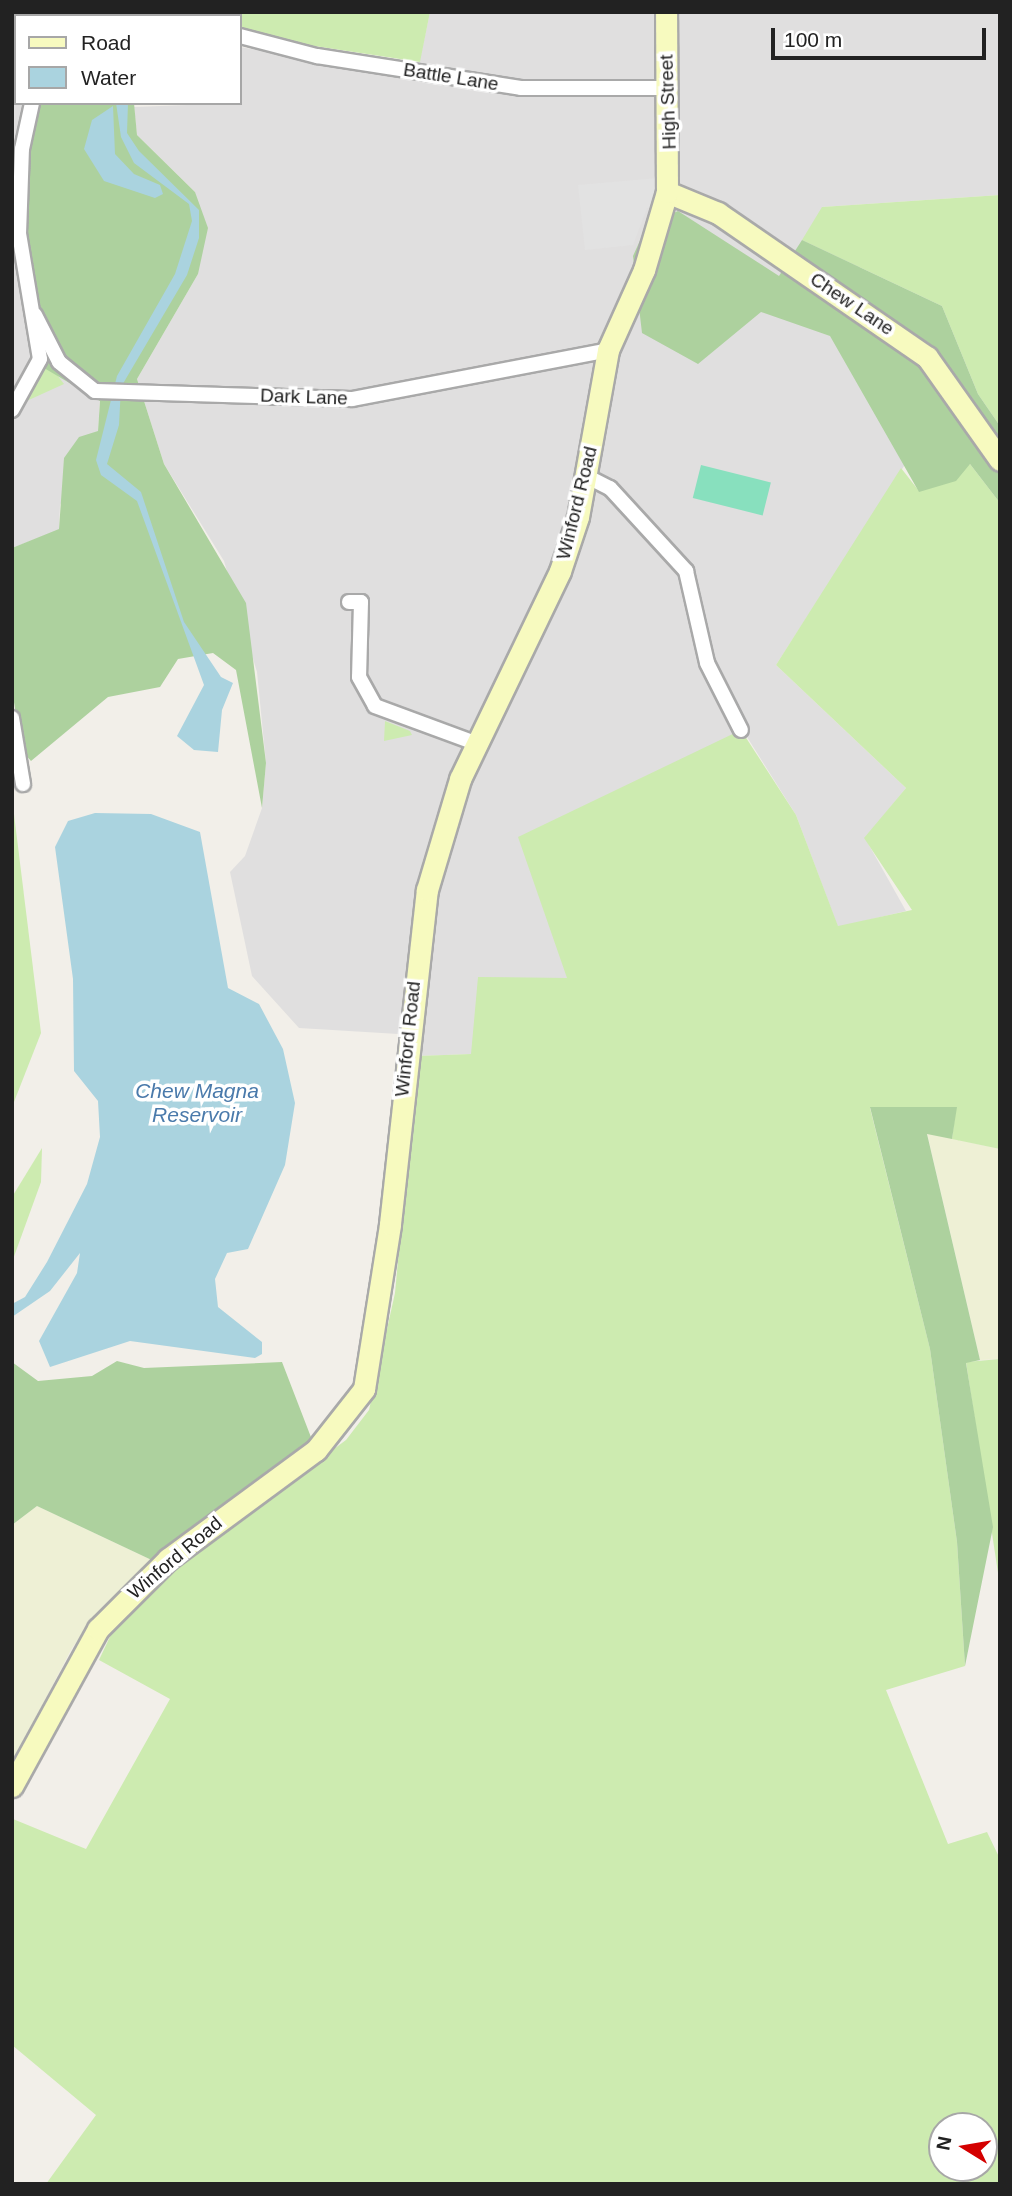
<!DOCTYPE html>
<html>
<head>
<meta charset="utf-8">
<style>
  body { margin:0 }
  #map { position:relative; width:1012px; height:2196px; overflow:hidden; background:#f2efe9; font-family:Arial,sans-serif }
  div>[style] { position:absolute }
  .residential>* { inset:0; background:#e0dfdf }
  .farmland>* { inset:0; background:#eef0d5 }
  .grass>* { inset:0; background:#cdebb0 }
  .forest>* { inset:0; background:#add19e }
  .pitch>* { inset:0; background:#88e0be; transform-origin:0 0 }
  .parking>* { inset:0; background:#e2e2e2 }
  .water>* { inset:0; background:#aad3df }
  .roads { filter:drop-shadow(2px 0 #a9a9a9) drop-shadow(-2px 0 #a9a9a9) drop-shadow(0 2px #a9a9a9) drop-shadow(0 -2px #a9a9a9) }
  .street>* { height:14px; margin:-7px; padding:0 7px; transform-origin:7px; border-radius:7px; background:#fff }
  .secondary>* { height:21px; margin:-10.5px; padding:0 10.5px; transform-origin:10.5px; border-radius:10.5px; background:#f7fabf }
  span { translate:-50% -50%; white-space:nowrap; text-align:center; line-height:1.15; -webkit-text-stroke:7px #fff; paint-order:stroke }
  .street-label { font-size:19px; color:#222 }
  .water-label { font-size:21px; color:#4a7aab; font-style:italic }
  .frame { position:absolute; inset:0; border:14px solid #222; pointer-events:none }
  .legend { position:absolute; left:14px; top:14px; width:228px; height:91px; box-sizing:border-box; background:#fff; border:2px solid #a7a7a7; margin:0; padding:9px 12px; list-style:none; font-size:21px; color:#222 }
  .legend li { display:flex; align-items:center; gap:14px; height:35px }
  .legend b { width:35px; border:2px solid #a7a7a7 }
  .north { position:absolute; left:928px; top:2112px; width:70px; height:70px; box-sizing:border-box; background:#fff; border:2px solid #a7a7a7; border-radius:50%; rotate:281deg; font-size:19px; font-weight:700; line-height:28px; text-align:center; color:#222 }
  .north::after { content:''; display:block; margin:auto; width:24px; height:32px; background:#d40000; clip-path:polygon(50% 0,100% 100%,50% 72%,0 100%) }
  .scale { position:absolute; left:771px; top:28px; width:215px; height:32px; box-sizing:border-box; border:4px solid #222; border-top:0; padding-left:9px; font-size:21px; line-height:24px; white-space:nowrap; color:#222; -webkit-text-stroke:5px #fff; paint-order:stroke }
</style>
</head>
<body>
<div id="map">
  <div class="residential">
    <div style="clip-path:polygon(430px 12px,1000px 12px,1000px 195px,822px 207px,944px 404px,776px 665px,906px 788px,865px 838px,906px 911px,838px 927px,796px 815px,742px 729px,567px 978px,471px 1054px,417px 1056px,415px 1035px,299px 1028px,252px 976px,230px 872px,245px 856px,262px 808px,266px 763px,257px 672px,224px 561px,164px 464px,137px 379px,198px 274px,195px 192px,137px 135px,134px 107px,240px 103px,240px 47px,416px 78px)"></div>
    <div style="clip-path:polygon(12px 69px,16px 103px,23px 103px,27px 117px,12px 156px)"></div>
    <div style="clip-path:polygon(12px 180px,44px 367px,100px 400px,98px 432px,60px 505px,59px 530px,12px 548px)"></div>
  </div>
  <div class="farmland">
    <div style="clip-path:polygon(927px 1133px,1000px 1149px,1000px 1359px,980px 1360px)"></div>
    <div style="clip-path:polygon(37px 1506px,158px 1563px,103px 1606px,72px 1648px,12px 1763px,12px 1525px)"></div>
  </div>
  <div class="grass">
    <div style="clip-path:polygon(187px 12px,430px 12px,420px 62px,301px 44px,240px 27px,240px 16px)"></div>
    <div style="clip-path:polygon(1000px 195px,1000px 426px,978px 394px,942px 306px,802px 240px,822px 207px)"></div>
    <div style="clip-path:polygon(41px 354px,64px 384px,20px 404px)"></div>
    <div style="clip-path:polygon(evenodd,970px 464px,1000px 503px,1000px 1149px,952px 1139px,956px 1107px,870px 1108px,930px 1349px,957px 1542px,965px 1666px,886px 1690px,948px 1844px,987px 1832px,1000px 1859px,1000px 2184px,46px 2184px,96px 2115px,12px 2045px,13px 1819px,86px 1849px,170px 1699px,99px 1660px,114px 1628px,172px 1570px,346px 1440px,369px 1410px,395px 1293px,417px 1056px,471px 1054px,478px 977px,567px 978px,518px 837px,741px 730px,796px 815px,838px 926px,912px 910px,864px 838px,906px 788px,776px 665px,901px 468px,919px 491px,970px 464px,942px 2126px,984px 2126px,984px 2168px,942px 2168px,942px 2126px)"></div>
    <div style="clip-path:polygon(385px 721px,410px 731px,412px 735px,384px 741px)"></div>
    <div style="clip-path:polygon(12px 798px,41px 1033px,12px 1107px)"></div>
    <div style="clip-path:polygon(42px 1148px,41px 1182px,12px 1262px,12px 1197px)"></div>
    <div style="clip-path:polygon(1000px 1359px,1000px 1586px,966px 1362px)"></div>
  </div>
  <div class="forest">
    <div style="clip-path:polygon(12px 12px,69px 16px,16px 16px,16px 81px)"></div>
    <div style="clip-path:polygon(23px 103px,134px 103px,137px 135px,195px 192px,208px 228px,198px 274px,137px 379px,164px 464px,246px 603px,266px 763px,262px 808px,236px 670px,213px 653px,178px 659px,160px 687px,108px 697px,31px 761px,22px 751px,12px 690px,12px 548px,59px 529px,64px 458px,79px 437px,98px 431px,100px 401px,44px 368px,12px 180px,12px 156px,27px 117px)"></div>
    <div style="clip-path:polygon(678px 211px,779px 276px,802px 240px,942px 306px,978px 394px,1000px 426px,1000px 503px,970px 464px,956px 481px,919px 492px,830px 336px,761px 312px,698px 364px,642px 333px,633px 256px,647px 225px)"></div>
    <div style="clip-path:polygon(870px 1107px,957px 1107px,952px 1139px,927px 1134px,980px 1360px,966px 1363px,993px 1527px,965px 1666px,957px 1542px,930px 1349px)"></div>
    <div style="clip-path:polygon(117px 1361px,144px 1368px,282px 1362px,314px 1445px,158px 1563px,37px 1506px,12px 1525px,12px 1362px,38px 1381px,92px 1376px)"></div>
  </div>
  <div class="pitch">
    <div style="left:701px;top:465px;width:72px;height:34px;rotate:14deg"></div>
  </div>
  <div class="parking">
    <div style="clip-path:polygon(658px 178px,660px 206px,647px 208px,633px 245px,585px 250px,578px 185px)"></div>
  </div>
  <div class="water">
    <div style="clip-path:polygon(116px 103px,128px 103px,127px 133px,139px 151px,199px 210px,199px 238px,187px 275px,121px 387px,119px 425px,107px 464px,141px 492px,184px 622px,221px 677px,233px 683px,222px 710px,218px 752px,194px 750px,177px 736px,204px 685px,137px 501px,101px 475px,96px 460px,117px 376px,175px 274px,192px 221px,189px 204px,134px 163px,121px 137px)"></div>
    <div style="clip-path:polygon(113px 106px,115px 154px,134px 174px,160px 185px,163px 194px,155px 198px,104px 181px,84px 149px,92px 120px)"></div>
    <div style="clip-path:polygon(95px 813px,151px 814px,200px 832px,228px 988px,259px 1004px,283px 1049px,295px 1103px,285px 1165px,248px 1249px,227px 1253px,215px 1279px,218px 1307px,262px 1342px,262px 1354px,255px 1358px,130px 1341px,50px 1367px,39px 1341px,77px 1273px,80px 1253px,50px 1291px,12px 1317px,12px 1304px,25px 1297px,47px 1262px,87px 1184px,100px 1137px,98px 1101px,74px 1071px,73px 979px,55px 847px,68px 821px)"></div>
  </div>
  <div class="roads">
    <div class="street">
      <div style="left:15px;top:12px;width:6px;rotate:45deg"></div>
      <div style="left:119px;top:16px;width:37px"></div>
      <div style="left:240px;top:36px;width:80px;rotate:14.6deg"></div>
      <div style="left:317px;top:56px;width:206px;rotate:8.9deg"></div>
      <div style="left:521px;top:88px;width:144px"></div>
      <div style="left:35px;top:315px;width:53px;rotate:62.9deg"></div>
      <div style="left:59px;top:362px;width:46px;rotate:38.9deg"></div>
      <div style="left:95px;top:391px;width:257px;rotate:1.8deg"></div>
      <div style="left:352px;top:399px;width:261px;rotate:-10.8deg"></div>
      <div style="left:12px;top:410px;width:58px;rotate:-61.2deg"></div>
      <div style="left:40px;top:359px;width:127px;rotate:-99.5deg"></div>
      <div style="left:19px;top:234px;width:85px;rotate:-88deg"></div>
      <div style="left:22px;top:149px;width:47px;rotate:-77.7deg"></div>
      <div style="left:586px;top:476px;width:27px;rotate:27deg"></div>
      <div style="left:610px;top:488px;width:113px;rotate:47.5deg"></div>
      <div style="left:686px;top:571px;width:94px;rotate:77.1deg"></div>
      <div style="left:707px;top:663px;width:75px;rotate:63.1deg"></div>
      <div style="left:349px;top:602px;width:12px"></div>
      <div style="left:361px;top:602px;width:75px;rotate:91.5deg"></div>
      <div style="left:359px;top:677px;width:33px;rotate:61deg"></div>
      <div style="left:375px;top:706px;width:107px;rotate:20.3deg"></div>
      <div style="left:12px;top:718px;width:67px;rotate:80.5deg"></div>
    </div>
    <div class="secondary">
      <div style="left:667px;top:192px;width:55px;rotate:22.4deg"></div>
      <div style="left:718px;top:213px;width:254px;rotate:34.6deg"></div>
      <div style="left:927px;top:357px;width:126px;rotate:54.7deg"></div>
      <div style="left:12px;top:1786px;width:179px;rotate:-61.3deg"></div>
      <div style="left:98px;top:1629px;width:99px;rotate:-45deg"></div>
      <div style="left:168px;top:1559px;width:184px;rotate:-36.4deg"></div>
      <div style="left:316px;top:1450px;width:78px;rotate:-51.8deg"></div>
      <div style="left:364px;top:1389px;width:167px;rotate:-81deg"></div>
      <div style="left:390px;top:1224px;width:336px;rotate:-83.7deg"></div>
      <div style="left:427px;top:890px;width:116px;rotate:-73.4deg"></div>
      <div style="left:460px;top:779px;width:231px;rotate:-64.3deg"></div>
      <div style="left:560px;top:571px;width:57px;rotate:-71.6deg"></div>
      <div style="left:578px;top:517px;width:170px;rotate:-79.8deg"></div>
      <div style="left:608px;top:350px;width:88px;rotate:-65.8deg"></div>
      <div style="left:644px;top:270px;width:81px;rotate:-73.6deg"></div>
      <div style="left:667px;top:192px;width:180px;rotate:-90.3deg"></div>
    </div>
  </div>
  <div class="street-label">
    <span style="left:451px;top:77px;rotate:9deg">Battle Lane</span>
    <span style="left:668px;top:102px;rotate:-92deg">High Street</span>
    <span style="left:852px;top:304px;rotate:34deg">Chew Lane</span>
    <span style="left:304px;top:397px;rotate:2deg">Dark Lane</span>
    <span style="left:577px;top:503px;rotate:-76deg">Winford Road</span>
    <span style="left:408px;top:1039px;rotate:-84deg">Winford Road</span>
    <span style="left:175px;top:1558px;rotate:-40deg">Winford Road</span>
  </div>
  <div class="water-label">
    <span style="left:197px;top:1103px">Chew Magna<br>Reservoir</span>
  </div>
  <div class="frame"></div>
  <ul class="legend">
  <li><b style="height:9px;background:#f7fabf"></b>Road</li>
  <li><b style="height:19px;background:#aad3df"></b>Water</li>
  </ul>
  <div class="north">N</div>
  <div class="scale">100 m</div>
</div>
</body>
</html>
